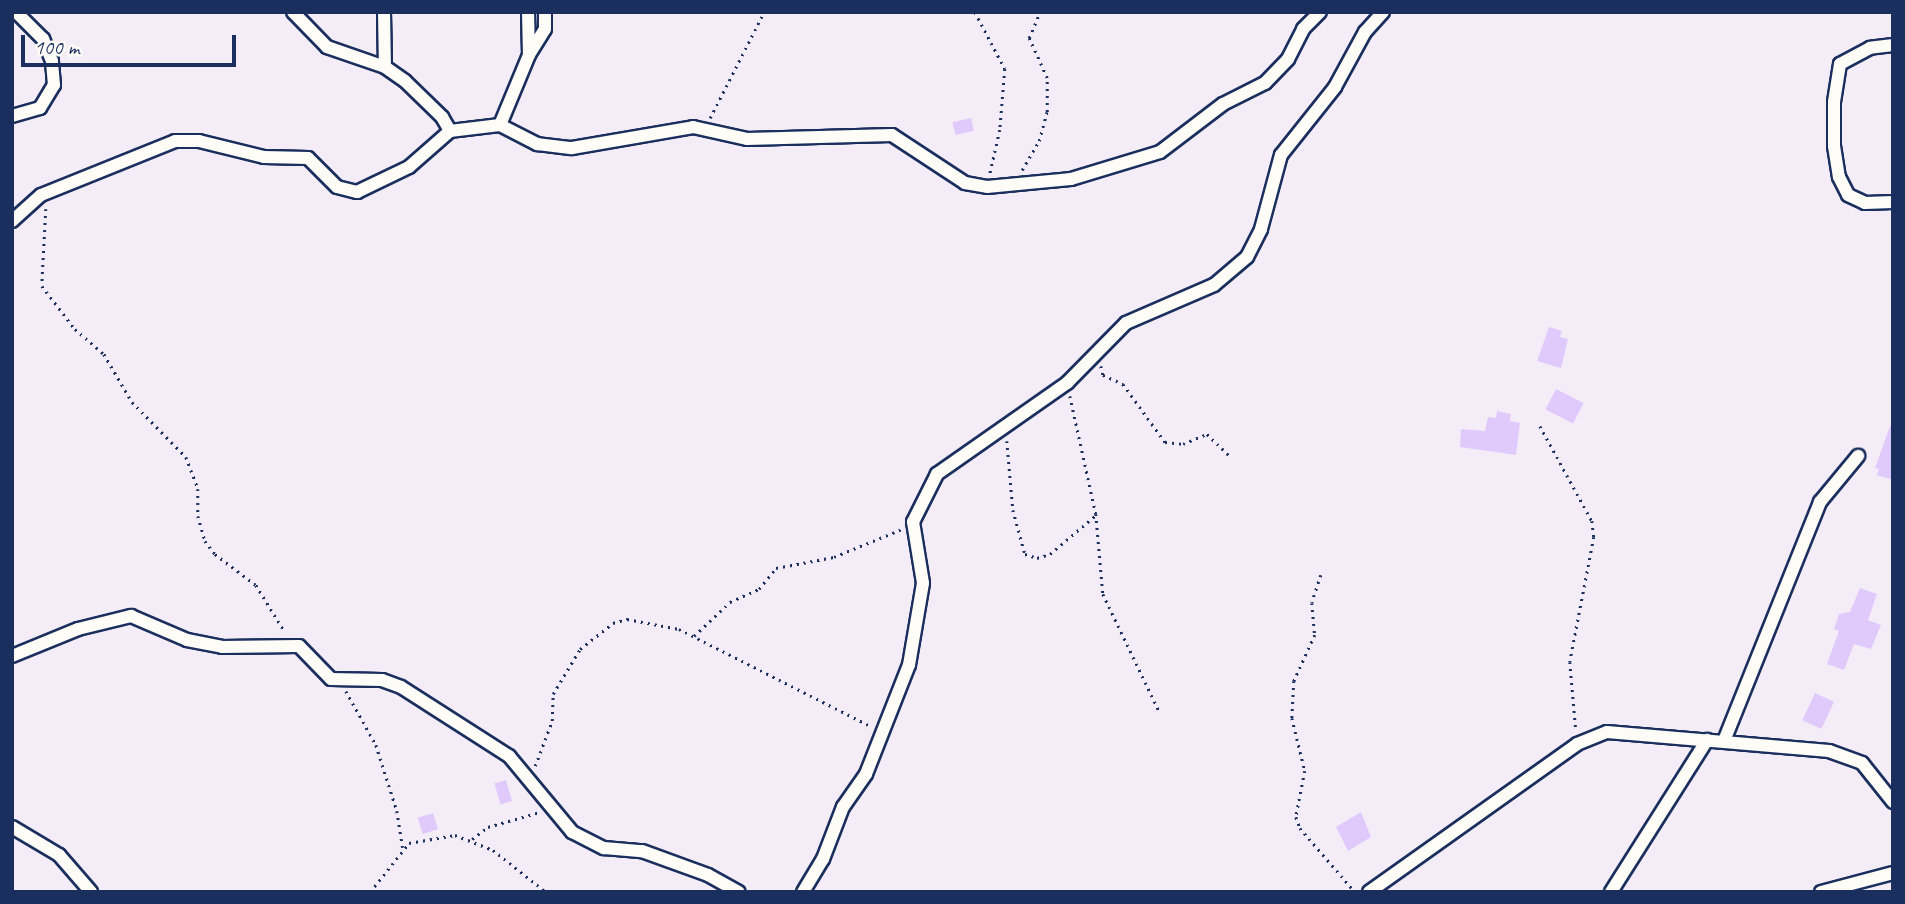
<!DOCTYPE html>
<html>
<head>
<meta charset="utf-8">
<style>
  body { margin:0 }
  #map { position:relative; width:1905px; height:904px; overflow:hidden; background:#f4edf8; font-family:Caveat,sans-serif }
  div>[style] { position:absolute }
  .building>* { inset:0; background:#e0cafb; transform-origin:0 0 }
  .path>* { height:2.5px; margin-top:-1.25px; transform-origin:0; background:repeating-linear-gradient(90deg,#1b2f5e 0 2px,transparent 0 7px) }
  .roads { filter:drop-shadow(2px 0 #1b2f5e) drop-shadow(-2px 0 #1b2f5e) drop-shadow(0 2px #1b2f5e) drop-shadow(0 -2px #1b2f5e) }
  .street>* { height:12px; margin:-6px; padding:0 6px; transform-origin:6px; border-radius:6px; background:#fdfcf7 }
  span { translate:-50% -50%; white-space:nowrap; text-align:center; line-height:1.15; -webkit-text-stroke:5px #fdfcf7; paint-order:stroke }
  .frame { position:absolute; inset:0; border:14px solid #1b2f5e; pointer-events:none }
  .scale { position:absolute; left:21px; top:35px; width:215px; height:32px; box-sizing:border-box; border:4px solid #1b2f5e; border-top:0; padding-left:9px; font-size:21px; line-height:24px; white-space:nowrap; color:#1b2f5e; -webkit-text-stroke:5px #fdfcf7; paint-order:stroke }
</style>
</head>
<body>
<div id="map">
  <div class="building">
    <div style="left:971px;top:118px;width:13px;height:19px;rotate:77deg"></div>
    <div style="clip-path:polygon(1549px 327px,1562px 331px,1560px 337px,1568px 339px,1561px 368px,1537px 361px)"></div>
    <div style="left:1556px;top:389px;width:31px;height:23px;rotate:27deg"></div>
    <div style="clip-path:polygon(1497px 411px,1511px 414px,1510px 421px,1520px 423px,1516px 455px,1460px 447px,1461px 429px,1485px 431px,1488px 417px,1496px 418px)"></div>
    <div style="clip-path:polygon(1890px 426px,1893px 427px,1893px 480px,1877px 475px,1879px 469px,1875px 468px)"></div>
    <div style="clip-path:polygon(1860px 588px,1877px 594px,1868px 620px,1881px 625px,1871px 649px,1854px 644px,1844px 670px,1827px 664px,1839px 631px,1834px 629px,1839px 614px,1850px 612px)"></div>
    <div style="left:1815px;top:693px;width:21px;height:30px;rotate:25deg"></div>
    <div style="left:506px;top:780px;width:22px;height:12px;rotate:74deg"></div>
    <div style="clip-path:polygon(1361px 812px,1371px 837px,1348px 851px,1336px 827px)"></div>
    <div style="left:433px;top:813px;width:17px;height:16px;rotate:73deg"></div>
  </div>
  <div class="path">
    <div style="left:975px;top:12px;width:64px;rotate:62.2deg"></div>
    <div style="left:1005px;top:69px;width:61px;rotate:94.7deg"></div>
    <div style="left:1000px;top:130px;width:45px;rotate:102.8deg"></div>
    <div style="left:710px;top:118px;width:119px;rotate:-63deg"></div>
    <div style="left:1022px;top:170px;width:34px;rotate:-60deg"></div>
    <div style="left:1039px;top:141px;width:30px;rotate:-75deg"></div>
    <div style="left:1047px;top:112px;width:34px;rotate:-90deg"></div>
    <div style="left:1047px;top:78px;width:44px;rotate:-114.2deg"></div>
    <div style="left:1029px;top:38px;width:28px;rotate:-67deg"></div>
    <div style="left:46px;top:209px;width:77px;rotate:93deg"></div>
    <div style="left:42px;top:286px;width:54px;rotate:52.5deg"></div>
    <div style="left:75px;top:329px;width:38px;rotate:41deg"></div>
    <div style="left:104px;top:354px;width:56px;rotate:59.7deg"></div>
    <div style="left:132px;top:402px;width:77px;rotate:45.5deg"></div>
    <div style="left:186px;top:457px;width:34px;rotate:69deg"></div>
    <div style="left:198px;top:489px;width:27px;rotate:90deg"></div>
    <div style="left:198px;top:516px;width:26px;rotate:74deg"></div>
    <div style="left:205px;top:541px;width:16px;rotate:52deg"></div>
    <div style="left:215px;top:554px;width:51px;rotate:37.1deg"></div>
    <div style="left:256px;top:585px;width:55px;rotate:58.3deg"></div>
    <div style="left:1101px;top:366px;width:9px;rotate:77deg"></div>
    <div style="left:1103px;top:375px;width:22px;rotate:24deg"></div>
    <div style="left:1123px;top:384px;width:72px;rotate:54.1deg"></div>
    <div style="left:1165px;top:442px;width:18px;rotate:6deg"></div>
    <div style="left:1183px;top:444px;width:26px;rotate:-23deg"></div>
    <div style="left:1207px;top:434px;width:32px;rotate:44deg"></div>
    <div style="left:1070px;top:396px;width:121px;rotate:77.6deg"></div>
    <div style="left:1096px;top:514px;width:80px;rotate:85deg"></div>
    <div style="left:1103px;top:594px;width:132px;rotate:64.4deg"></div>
    <div style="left:1540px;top:426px;width:108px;rotate:61.3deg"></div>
    <div style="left:1592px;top:521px;width:16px;rotate:83deg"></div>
    <div style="left:1594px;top:537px;width:127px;rotate:100.9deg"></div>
    <div style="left:1570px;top:662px;width:68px;rotate:85deg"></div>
    <div style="left:1007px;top:441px;width:69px;rotate:85deg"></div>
    <div style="left:1013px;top:510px;width:46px;rotate:74.7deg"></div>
    <div style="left:1025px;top:554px;width:13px;rotate:18deg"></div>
    <div style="left:1037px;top:558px;width:14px;rotate:-17deg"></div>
    <div style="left:1050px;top:554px;width:60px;rotate:-40.3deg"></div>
    <div style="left:1321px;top:575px;width:29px;rotate:108deg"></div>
    <div style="left:1312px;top:603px;width:32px;rotate:85deg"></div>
    <div style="left:1315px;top:635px;width:51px;rotate:114.5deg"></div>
    <div style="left:1294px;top:681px;width:37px;rotate:93deg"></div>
    <div style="left:1292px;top:718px;width:55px;rotate:76.2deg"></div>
    <div style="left:1305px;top:771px;width:47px;rotate:101.1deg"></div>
    <div style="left:1296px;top:817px;width:12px;rotate:70deg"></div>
    <div style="left:1300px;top:828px;width:84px;rotate:49.3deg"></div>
    <div style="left:694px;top:636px;width:50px;rotate:-43.4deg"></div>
    <div style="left:730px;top:602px;width:32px;rotate:-24deg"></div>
    <div style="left:759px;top:589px;width:27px;rotate:-51deg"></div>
    <div style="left:776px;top:568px;width:59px;rotate:-10.7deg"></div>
    <div style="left:834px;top:557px;width:74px;rotate:-22.4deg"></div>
    <div style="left:346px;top:691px;width:62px;rotate:60.9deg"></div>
    <div style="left:376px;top:745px;width:69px;rotate:72.3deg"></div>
    <div style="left:397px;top:811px;width:37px;rotate:81deg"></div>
    <div style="left:535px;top:766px;width:48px;rotate:-69.3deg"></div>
    <div style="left:552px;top:721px;width:27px;rotate:-88deg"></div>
    <div style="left:553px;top:694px;width:52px;rotate:-59deg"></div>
    <div style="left:580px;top:649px;width:42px;rotate:-38.2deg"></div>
    <div style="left:613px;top:623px;width:15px;rotate:-16deg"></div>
    <div style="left:627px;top:619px;width:53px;rotate:10.9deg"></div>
    <div style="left:679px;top:629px;width:216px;rotate:26.9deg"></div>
    <div style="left:472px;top:839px;width:20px;rotate:-37deg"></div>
    <div style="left:488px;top:827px;width:54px;rotate:-16.1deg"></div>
    <div style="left:370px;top:892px;width:63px;rotate:-51.5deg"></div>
    <div style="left:409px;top:843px;width:47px;rotate:-9.9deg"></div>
    <div style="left:455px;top:835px;width:41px;rotate:21.5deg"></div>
    <div style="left:493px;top:850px;width:68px;rotate:38.4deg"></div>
  </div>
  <div class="roads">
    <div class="street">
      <div style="left:293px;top:12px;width:49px;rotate:45.8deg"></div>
      <div style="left:327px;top:47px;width:61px;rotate:19deg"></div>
      <div style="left:385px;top:67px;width:24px;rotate:35deg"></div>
      <div style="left:405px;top:81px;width:52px;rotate:44.2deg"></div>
      <div style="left:442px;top:117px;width:16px;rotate:60deg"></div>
      <div style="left:384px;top:12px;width:55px;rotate:89deg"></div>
      <div style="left:1893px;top:45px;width:23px;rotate:173deg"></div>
      <div style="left:1870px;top:48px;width:34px;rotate:152deg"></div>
      <div style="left:1840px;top:64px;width:38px;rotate:99deg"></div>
      <div style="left:1834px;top:102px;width:44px;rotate:90deg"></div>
      <div style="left:1834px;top:146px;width:31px;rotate:81deg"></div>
      <div style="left:1839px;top:177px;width:20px;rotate:63deg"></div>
      <div style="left:1848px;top:195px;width:19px;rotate:25deg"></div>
      <div style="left:1865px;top:203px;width:28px;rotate:-2deg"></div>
      <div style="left:530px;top:53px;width:28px;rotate:-58deg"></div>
      <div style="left:545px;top:29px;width:17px;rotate:-90deg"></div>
      <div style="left:12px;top:116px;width:29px;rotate:-16deg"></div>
      <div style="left:40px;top:108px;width:27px;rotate:-59deg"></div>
      <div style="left:54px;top:85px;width:24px;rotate:-95deg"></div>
      <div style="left:52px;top:61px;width:24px;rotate:-112deg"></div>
      <div style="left:43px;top:39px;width:38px;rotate:-135deg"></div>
      <div style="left:500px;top:125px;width:76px;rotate:-67.5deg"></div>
      <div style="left:529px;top:55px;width:43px;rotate:-91.3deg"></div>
      <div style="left:12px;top:221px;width:39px;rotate:-42deg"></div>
      <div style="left:41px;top:195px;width:144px;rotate:-21.9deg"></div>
      <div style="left:175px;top:141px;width:24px"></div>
      <div style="left:199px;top:141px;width:67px;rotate:13.8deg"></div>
      <div style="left:264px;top:157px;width:44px;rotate:1.3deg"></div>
      <div style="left:308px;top:158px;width:41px;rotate:45deg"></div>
      <div style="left:337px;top:187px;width:21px;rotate:14deg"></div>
      <div style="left:357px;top:192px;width:58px;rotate:-25.7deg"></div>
      <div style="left:409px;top:167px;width:55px;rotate:-41.3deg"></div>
      <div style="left:450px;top:131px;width:50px;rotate:-6.8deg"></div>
      <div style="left:500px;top:125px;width:42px;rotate:27.2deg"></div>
      <div style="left:537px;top:144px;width:35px;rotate:7deg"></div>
      <div style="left:572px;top:148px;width:123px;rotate:-9.8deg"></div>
      <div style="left:693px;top:127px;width:55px;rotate:12.5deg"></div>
      <div style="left:747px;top:139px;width:145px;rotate:-1.6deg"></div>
      <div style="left:892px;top:135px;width:87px;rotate:33.3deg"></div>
      <div style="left:965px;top:183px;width:22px;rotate:10deg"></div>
      <div style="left:987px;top:187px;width:84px;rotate:-5.4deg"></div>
      <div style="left:1071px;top:179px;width:93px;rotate:-16.9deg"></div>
      <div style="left:1160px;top:152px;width:79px;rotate:-37.3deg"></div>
      <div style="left:1223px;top:104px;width:47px;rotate:-26.6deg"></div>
      <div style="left:1265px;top:83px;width:33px;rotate:-46deg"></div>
      <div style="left:1288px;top:59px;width:34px;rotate:-63deg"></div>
      <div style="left:1303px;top:29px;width:24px;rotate:-45deg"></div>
      <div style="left:12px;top:656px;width:71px;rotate:-22.2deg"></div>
      <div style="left:78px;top:629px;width:55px;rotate:-13.8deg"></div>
      <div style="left:131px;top:616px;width:61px;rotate:23.2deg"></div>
      <div style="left:187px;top:640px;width:36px;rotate:11deg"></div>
      <div style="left:222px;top:647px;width:77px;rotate:-0.7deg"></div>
      <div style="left:299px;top:646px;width:46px;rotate:45.9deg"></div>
      <div style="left:331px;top:679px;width:51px;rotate:1.1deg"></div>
      <div style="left:382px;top:680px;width:20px;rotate:20deg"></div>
      <div style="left:401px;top:687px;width:128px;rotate:32.6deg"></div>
      <div style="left:509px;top:756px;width:99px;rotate:50.3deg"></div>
      <div style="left:572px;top:832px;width:36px;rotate:27deg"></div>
      <div style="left:604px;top:848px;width:38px;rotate:5deg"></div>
      <div style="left:642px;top:851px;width:70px;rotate:20deg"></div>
      <div style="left:708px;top:875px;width:35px;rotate:29deg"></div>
      <div style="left:1724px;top:741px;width:258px;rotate:-68.1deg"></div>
      <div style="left:1820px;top:502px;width:60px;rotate:-50.4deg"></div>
      <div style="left:12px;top:827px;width:55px;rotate:30.8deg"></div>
      <div style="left:59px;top:855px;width:49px;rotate:49.1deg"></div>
      <div style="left:803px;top:892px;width:39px;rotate:-59deg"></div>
      <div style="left:823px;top:859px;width:56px;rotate:-69deg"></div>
      <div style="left:843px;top:807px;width:40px;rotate:-55.1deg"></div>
      <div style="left:866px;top:774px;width:117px;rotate:-68.5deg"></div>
      <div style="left:909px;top:665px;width:83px;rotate:-80.3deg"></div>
      <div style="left:923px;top:583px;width:62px;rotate:-99.3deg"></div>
      <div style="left:913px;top:522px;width:54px;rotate:-63.4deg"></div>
      <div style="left:937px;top:474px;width:159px;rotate:-35deg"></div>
      <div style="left:1067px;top:383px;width:84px;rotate:-45.5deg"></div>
      <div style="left:1126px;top:323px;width:96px;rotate:-23.4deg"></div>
      <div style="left:1214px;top:285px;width:43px;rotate:-40.3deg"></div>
      <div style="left:1247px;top:257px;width:31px;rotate:-63deg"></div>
      <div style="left:1261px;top:229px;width:77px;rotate:-74.9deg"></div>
      <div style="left:1281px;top:155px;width:87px;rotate:-51.5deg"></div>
      <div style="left:1335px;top:87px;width:63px;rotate:-61.4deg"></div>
      <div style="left:1365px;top:32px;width:27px;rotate:-48deg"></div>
      <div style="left:1369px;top:892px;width:255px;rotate:-35.4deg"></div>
      <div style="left:1577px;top:744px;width:32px;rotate:-22deg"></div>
      <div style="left:1607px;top:732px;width:223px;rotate:4.9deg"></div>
      <div style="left:1829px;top:751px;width:35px;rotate:20deg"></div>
      <div style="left:1862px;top:763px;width:50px;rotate:51.5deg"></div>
      <div style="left:1611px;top:892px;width:180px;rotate:-57.7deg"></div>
      <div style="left:1821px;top:892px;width:74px;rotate:-14.8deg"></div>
    </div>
  </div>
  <div class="frame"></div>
  <div class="scale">100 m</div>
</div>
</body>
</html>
